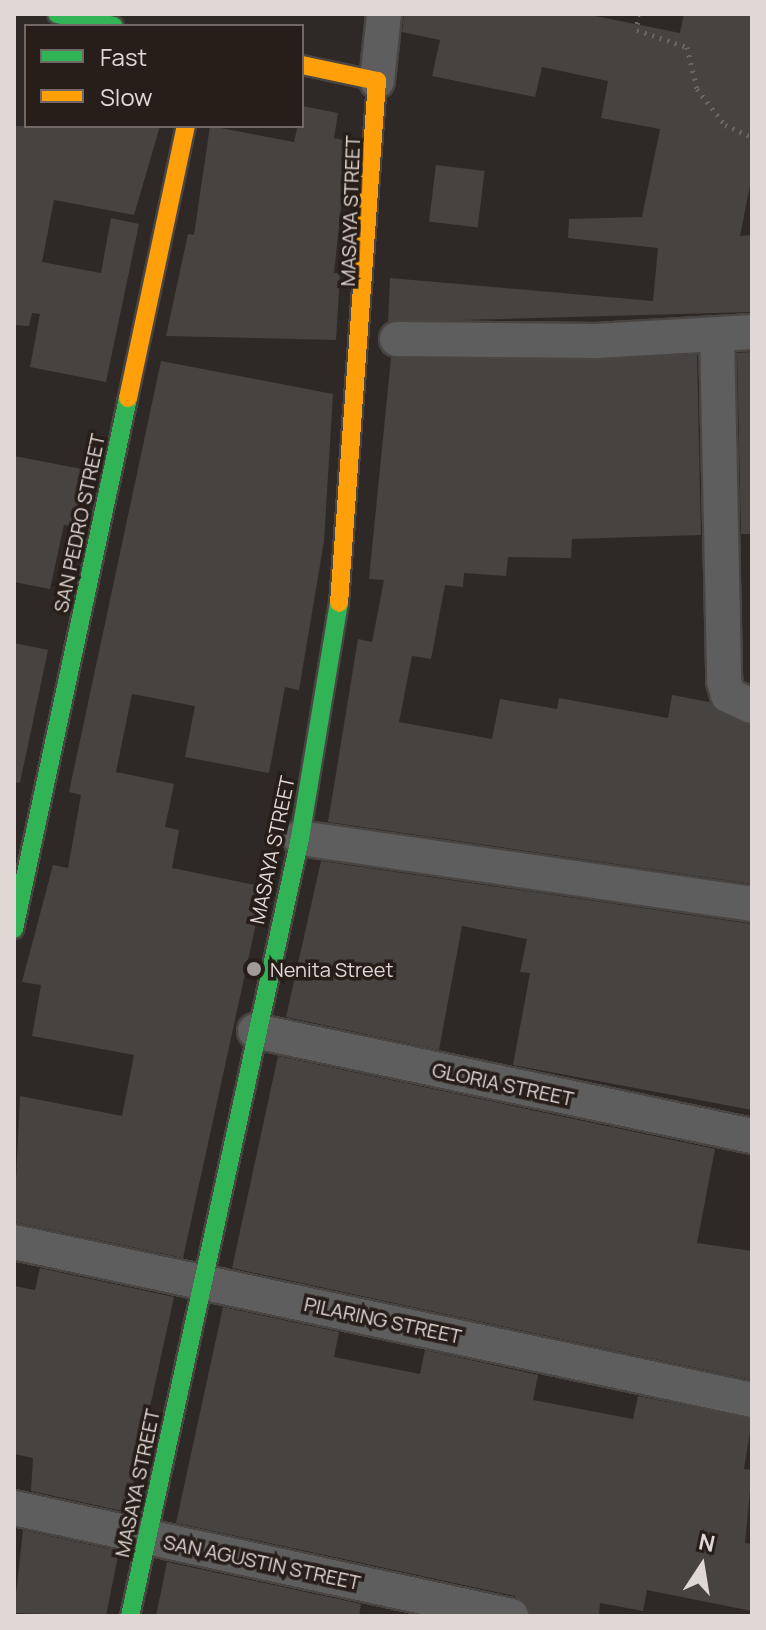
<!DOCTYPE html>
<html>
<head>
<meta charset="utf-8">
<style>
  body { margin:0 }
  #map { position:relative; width:766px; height:1630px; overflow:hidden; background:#2e2926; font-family:Manrope,sans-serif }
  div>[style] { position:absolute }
  .building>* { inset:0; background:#474341; transform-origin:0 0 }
  .path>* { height:5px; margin-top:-2.5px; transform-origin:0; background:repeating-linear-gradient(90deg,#686767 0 2px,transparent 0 8px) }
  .roads { filter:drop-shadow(2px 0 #494543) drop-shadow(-2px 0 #494543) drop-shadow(0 2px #494543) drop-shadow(0 -2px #494543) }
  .street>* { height:34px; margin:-17px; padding:0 17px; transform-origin:17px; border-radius:17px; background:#5d5e5d }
  .fast>* { height:18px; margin:-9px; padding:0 9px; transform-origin:9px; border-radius:9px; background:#30b455 }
  .slow>* { height:18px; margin:-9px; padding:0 9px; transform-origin:9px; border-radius:9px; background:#ff9f0a }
  .dots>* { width:22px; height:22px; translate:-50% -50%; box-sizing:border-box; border:4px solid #271e1a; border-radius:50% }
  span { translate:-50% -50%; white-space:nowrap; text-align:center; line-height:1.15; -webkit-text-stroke:7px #271e1a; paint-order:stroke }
  .street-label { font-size:20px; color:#dfd8d5 }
  .poi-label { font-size:20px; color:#dfd8d5 }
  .left { translate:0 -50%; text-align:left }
  .frame { position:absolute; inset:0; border:16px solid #dfd8d5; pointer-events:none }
  .legend { position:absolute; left:24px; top:24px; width:280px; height:104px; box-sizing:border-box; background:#271e1a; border:2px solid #716865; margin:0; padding:10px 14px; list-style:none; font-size:24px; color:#dfd8d5 }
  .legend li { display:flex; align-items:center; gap:16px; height:40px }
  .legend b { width:40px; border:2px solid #716865 }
  .north { position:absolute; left:662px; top:1526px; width:80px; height:80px; -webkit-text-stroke:6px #271e1a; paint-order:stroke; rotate:12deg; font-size:22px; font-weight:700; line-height:32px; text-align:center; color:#dfd8d5 }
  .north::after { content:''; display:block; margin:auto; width:28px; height:36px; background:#dfd8d5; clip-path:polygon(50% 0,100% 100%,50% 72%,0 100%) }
</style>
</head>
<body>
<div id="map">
  <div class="building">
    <div style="clip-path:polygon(404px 14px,585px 14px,680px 33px,684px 14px,752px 14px,752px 175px,740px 236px,752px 235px,752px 312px,388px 322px,390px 278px,653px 301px,658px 248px,568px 238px,569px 219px,642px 217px,660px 129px,601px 118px,608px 81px,542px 67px,535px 97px,432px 76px,440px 40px,402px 32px)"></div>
    <div style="clip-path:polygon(302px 106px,338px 113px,334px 138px,348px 141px,334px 273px,340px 273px,336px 340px,166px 336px,188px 234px,194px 235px,210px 126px,294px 142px)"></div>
    <div style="clip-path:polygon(14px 126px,160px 126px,134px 215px,54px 200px,42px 262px,101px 273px,111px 218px,139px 224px,106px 382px,30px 367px,40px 314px,32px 313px,29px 326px,14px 325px)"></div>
    <div style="left:436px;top:165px;width:49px;height:57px;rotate:7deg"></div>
    <div style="clip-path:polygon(752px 352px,752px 534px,741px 534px,737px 353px)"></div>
    <div style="clip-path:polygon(697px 355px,701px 535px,572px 539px,571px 558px,508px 557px,506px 576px,464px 573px,463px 587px,445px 585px,431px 659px,412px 656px,399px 722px,492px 739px,500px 699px,557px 709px,559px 698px,668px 718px,672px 695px,709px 702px,752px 726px,752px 884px,328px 822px,358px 639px,372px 642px,384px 580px,369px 579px,391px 358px)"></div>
    <div style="clip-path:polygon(161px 361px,333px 394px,324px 541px,299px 690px,285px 687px,269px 773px,185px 757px,195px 706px,132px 694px,116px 772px,174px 784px,165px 827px,179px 830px,172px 868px,264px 887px,183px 1258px,14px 1222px,20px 1096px,122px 1116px,134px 1055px,32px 1036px,41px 985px,22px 982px,53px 865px,68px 868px,81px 795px,69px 792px)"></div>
    <div style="clip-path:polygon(14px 456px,87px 470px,75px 527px,64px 525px,50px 589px,14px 582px)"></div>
    <div style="clip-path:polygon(14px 643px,48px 650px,20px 783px,14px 782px)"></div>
    <div style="clip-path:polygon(321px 861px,752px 924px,752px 1110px,513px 1065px,530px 973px,520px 972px,527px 939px,462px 926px,439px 1050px,286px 1017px)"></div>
    <div style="clip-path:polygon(278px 1056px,715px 1149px,697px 1243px,752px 1251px,752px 1380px,232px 1268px)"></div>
    <div style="clip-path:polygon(40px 1268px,174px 1297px,127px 1512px,31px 1491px,33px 1458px,14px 1454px,14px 1286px,35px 1290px)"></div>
    <div style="clip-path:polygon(223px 1307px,339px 1332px,334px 1357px,420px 1374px,425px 1350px,538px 1375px,533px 1400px,633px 1419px,638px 1396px,752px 1419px,744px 1469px,752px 1470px,745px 1543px,752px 1544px,752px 1611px,647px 1590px,643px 1611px,600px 1603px,599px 1616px,530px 1616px,515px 1596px,176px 1523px)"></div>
    <div style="clip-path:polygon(23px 1530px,119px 1551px,106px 1616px,14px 1613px)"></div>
    <div style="clip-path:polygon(167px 1562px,361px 1604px,359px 1616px,156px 1616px)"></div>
  </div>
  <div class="path">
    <div style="left:638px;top:14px;width:16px;rotate:94deg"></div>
    <div style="left:637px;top:30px;width:53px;rotate:18.8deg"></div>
    <div style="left:687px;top:47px;width:43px;rotate:76.6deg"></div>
    <div style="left:697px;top:89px;width:46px;rotate:52.1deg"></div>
    <div style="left:725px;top:125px;width:30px;rotate:24deg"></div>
  </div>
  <div class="roads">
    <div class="street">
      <div style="left:377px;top:81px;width:67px;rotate:-84deg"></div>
      <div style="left:717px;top:335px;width:346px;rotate:88.8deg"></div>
      <div style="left:724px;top:681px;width:15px;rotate:74deg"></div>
      <div style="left:728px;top:695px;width:26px;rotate:25deg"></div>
      <div style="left:397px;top:339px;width:199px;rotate:0.6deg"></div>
      <div style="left:596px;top:341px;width:156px;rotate:-3.3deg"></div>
      <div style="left:300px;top:838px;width:457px;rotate:8.3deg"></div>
      <div style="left:255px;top:1031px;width:508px;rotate:11.93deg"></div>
      <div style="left:14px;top:1242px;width:755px;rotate:12.08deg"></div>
      <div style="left:14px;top:1508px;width:509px;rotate:12.26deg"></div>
    </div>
    <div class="fast">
      <div style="left:57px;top:14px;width:58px;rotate:11.9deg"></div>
      <div style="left:14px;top:929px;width:543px;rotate:-77.88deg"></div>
      <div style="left:130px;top:1616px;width:796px;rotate:-77.67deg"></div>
      <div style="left:300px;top:838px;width:238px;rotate:-80.6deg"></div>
    </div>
    <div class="slow">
      <div style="left:302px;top:65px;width:77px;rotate:12deg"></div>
      <div style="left:377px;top:81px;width:523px;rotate:94.16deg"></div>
      <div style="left:128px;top:398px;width:278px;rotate:-78deg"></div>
    </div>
  </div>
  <div class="dots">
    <div style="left:254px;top:969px;background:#a19b98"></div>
  </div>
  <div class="street-label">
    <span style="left:350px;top:211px;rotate:-88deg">MASAYA STREET</span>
    <span style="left:79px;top:523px;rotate:-78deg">SAN PEDRO STREET</span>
    <span style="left:272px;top:850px;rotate:-78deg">MASAYA STREET</span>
    <span style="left:503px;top:1084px;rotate:12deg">GLORIA STREET</span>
    <span style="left:383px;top:1320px;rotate:12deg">PILARING STREET</span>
    <span style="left:137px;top:1483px;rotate:-78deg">MASAYA STREET</span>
    <span style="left:262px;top:1562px;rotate:12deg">SAN AGUSTIN STREET</span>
  </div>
  <div class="poi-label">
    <span class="left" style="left:270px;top:969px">Nenita Street</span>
  </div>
  <div class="frame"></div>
  <ul class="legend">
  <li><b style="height:10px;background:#30b455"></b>Fast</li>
  <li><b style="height:10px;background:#ff9f0a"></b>Slow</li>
  </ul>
  <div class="north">N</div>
</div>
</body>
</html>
